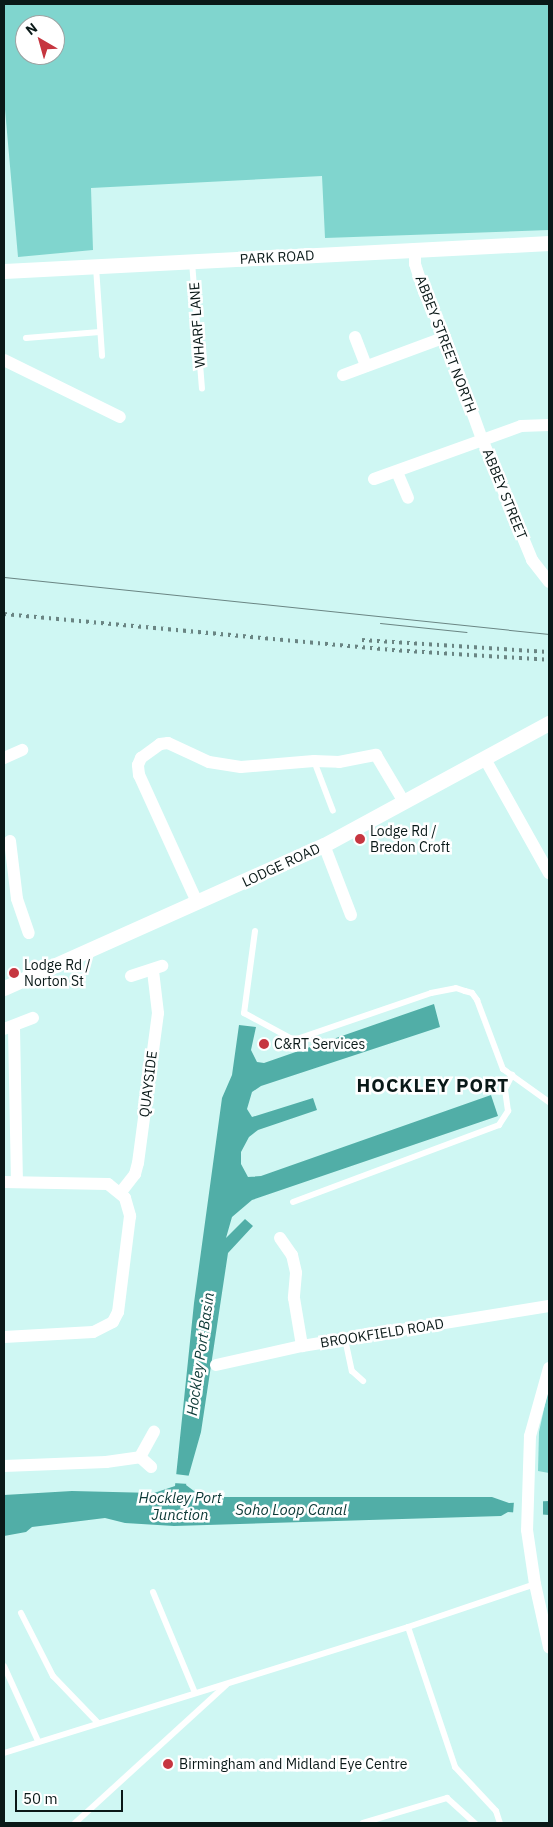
<!DOCTYPE html>
<html>
<head>
<meta charset="utf-8">
<style>
  body { margin:0 }
  #map { position:relative; width:553px; height:1827px; overflow:hidden; background:#cff7f3; font-family:"IBM Plex Sans",sans-serif }
  div>[style] { position:absolute }
  .green>* { inset:0; background:#80d5ce }
  .water>* { inset:0; background:#51aea7 }
  .pier>* { inset:0; background:#cff7f3 }
  .service>* { height:6px; margin:-3px; padding:0 3px; transform-origin:3px; border-radius:3px; background:#fff }
  .minor>* { height:12px; margin:-6px; padding:0 6px; transform-origin:6px; border-radius:6px; background:#fff }
  .tertiary>* { height:15px; margin:-7.5px; padding:0 7.5px; transform-origin:7.5px; border-radius:7.5px; background:#fff }
  .tram>* { height:1px; margin:-0.5px; padding:0 0.5px; transform-origin:0.5px; border-radius:0.5px; background:#6a8583 }
  .rail>* { height:4px; margin-top:-2px; transform-origin:0; background:repeating-linear-gradient(90deg,#6a8583 0 2.5px,transparent 0 7.5px) }
  .dots>* { width:14px; height:14px; translate:-50% -50%; box-sizing:border-box; border:2px solid #fff; border-radius:50% }
  span { translate:-50% -50%; white-space:nowrap; text-align:center; line-height:1.15; -webkit-text-stroke:5px #fff; paint-order:stroke }
  .street-label { font-size:14px; color:#0a1918 }
  .poi-label { font-size:14px; color:#0a1918 }
  .left { translate:0 -50%; text-align:left }
  .water-label { font-size:15px; color:#0c3936; font-style:italic }
  .district-label { font-size:19px; color:#0a1918; font-weight:700; letter-spacing:1px }
  .frame { position:absolute; inset:0; border:5px solid #0a1918; pointer-events:none }
  .north { position:absolute; left:15px; top:15px; width:50px; height:50px; box-sizing:border-box; background:#fff; border:1px solid #9da3a3; border-radius:50%; rotate:322deg; font-size:14px; font-weight:700; line-height:20px; text-align:center; color:#0a1918 }
  .north::after { content:''; display:block; margin:auto; width:18px; height:22px; background:#c63640; clip-path:polygon(50% 0,100% 100%,50% 72%,0 100%) }
  .scale { position:absolute; left:15px; top:1790px; width:108px; height:22px; box-sizing:border-box; border:2px solid #0a1918; border-top:0; padding-left:6px; font-size:15px; line-height:18px; white-space:nowrap; color:#0a1918; -webkit-text-stroke:4px #fff; paint-order:stroke }
</style>
</head>
<body>
<div id="map">
  <div class="green">
    <div style="clip-path:polygon(evenodd,4px 4px,549px 4px,549px 230px,325px 238px,322px 176px,91px 188px,93px 250px,18px 257px,4px 98px,4px 4px,25px 25px,55px 25px,55px 55px,25px 55px,25px 25px)"></div>
    <div style="clip-path:polygon(549px 1386px,549px 1473px,538px 1471px,539px 1432px)"></div>
  </div>
  <div class="water">
    <div style="clip-path:polygon(434px 1004px,440px 1027px,261px 1086px,252px 1092px,247px 1109px,252px 1117px,313px 1098px,317px 1110px,258px 1130px,249px 1137px,241px 1152px,241px 1164px,248px 1177px,261px 1176px,491px 1095px,498px 1116px,252px 1200px,232px 1217px,226px 1238px,245px 1219px,253px 1226px,228px 1253px,201px 1432px,186px 1485px,202px 1497px,492px 1497px,509px 1503px,549px 1501px,549px 1515px,508px 1512px,501px 1516px,174px 1526px,125px 1523px,105px 1518px,32px 1527px,26px 1532px,4px 1536px,4px 1495px,72px 1491px,154px 1493px,175px 1486px,194px 1303px,222px 1098px,232px 1075px,239px 1025px,256px 1027px,251px 1050px,257px 1062px,264px 1063px)"></div>
  </div>
  <div class="pier">
    <div style="clip-path:polygon(175px 1474px,191px 1476px,189px 1484px,173px 1483px)"></div>
    <div style="clip-path:polygon(514px 1501px,543px 1501px,543px 1516px,513px 1514px)"></div>
  </div>
  <div class="service">
    <div style="left:192px;top:262px;width:127px;rotate:85.5deg"></div>
    <div style="left:96px;top:267px;width:89px;rotate:86.1deg"></div>
    <div style="left:26px;top:338px;width:74px;rotate:-4.6deg"></div>
    <div style="left:314px;top:761px;width:53px;rotate:69.2deg"></div>
    <div style="left:255px;top:931px;width:83px;rotate:97.6deg"></div>
    <div style="left:244px;top:1013px;width:57px;rotate:28.4deg"></div>
    <div style="left:294px;top:1040px;width:145px;rotate:-18.9deg"></div>
    <div style="left:431px;top:993px;width:25px;rotate:-11deg"></div>
    <div style="left:456px;top:988px;width:9px;rotate:18deg"></div>
    <div style="left:465px;top:991px;width:7px;rotate:16deg"></div>
    <div style="left:472px;top:993px;width:9px;rotate:54deg"></div>
    <div style="left:477px;top:1000px;width:74px;rotate:69.4deg"></div>
    <div style="left:503px;top:1069px;width:57px;rotate:35.7deg"></div>
    <div style="left:293px;top:1202px;width:220px;rotate:-20.5deg"></div>
    <div style="left:499px;top:1125px;width:17px;rotate:-57deg"></div>
    <div style="left:508px;top:1111px;width:22px;rotate:-98deg"></div>
    <div style="left:505px;top:1089px;width:16px;rotate:-63deg"></div>
    <div style="left:345px;top:1339px;width:33px;rotate:78deg"></div>
    <div style="left:352px;top:1371px;width:15px;rotate:42deg"></div>
    <div style="left:153px;top:1592px;width:109px;rotate:67.4deg"></div>
    <div style="left:21px;top:1613px;width:71px;rotate:63.1deg"></div>
    <div style="left:53px;top:1676px;width:65px;rotate:46.2deg"></div>
    <div style="left:408px;top:1627px;width:148px;rotate:71.4deg"></div>
    <div style="left:455px;top:1767px;width:60px;rotate:47deg"></div>
    <div style="left:496px;top:1811px;width:13px;rotate:72deg"></div>
    <div style="left:4px;top:1666px;width:82px;rotate:65.6deg"></div>
    <div style="left:4px;top:1753px;width:423px;rotate:-17.3deg"></div>
    <div style="left:408px;top:1627px;width:134px;rotate:-18.7deg"></div>
    <div style="left:75px;top:1823px;width:205px;rotate:-42.4deg"></div>
    <div style="left:363px;top:1823px;width:88px;rotate:-16.6deg"></div>
    <div style="left:447px;top:1798px;width:38px;rotate:42deg"></div>
  </div>
  <div class="minor">
    <div style="left:415px;top:249px;width:15px;rotate:90deg"></div>
    <div style="left:415px;top:264px;width:29px;rotate:72deg"></div>
    <div style="left:424px;top:292px;width:50px;rotate:65deg"></div>
    <div style="left:445px;top:337px;width:109px;rotate:70.1deg"></div>
    <div style="left:482px;top:439px;width:131px;rotate:67.5deg"></div>
    <div style="left:532px;top:560px;width:28px;rotate:52deg"></div>
    <div style="left:355px;top:337px;width:31px;rotate:69deg"></div>
    <div style="left:4px;top:360px;width:129px;rotate:26.2deg"></div>
    <div style="left:343px;top:375px;width:109px;rotate:-20.4deg"></div>
    <div style="left:397px;top:472px;width:28px;rotate:67deg"></div>
    <div style="left:374px;top:479px;width:156px;rotate:-19.8deg"></div>
    <div style="left:521px;top:426px;width:28px;rotate:-2deg"></div>
    <div style="left:4px;top:758px;width:20px;rotate:-24deg"></div>
    <div style="left:485px;top:759px;width:131px;rotate:60.7deg"></div>
    <div style="left:10px;top:841px;width:58px;rotate:83.1deg"></div>
    <div style="left:17px;top:899px;width:36px;rotate:71deg"></div>
    <div style="left:324px;top:845px;width:75px;rotate:68.9deg"></div>
    <div style="left:197px;top:902px;width:140px;rotate:-114.5deg"></div>
    <div style="left:139px;top:775px;width:10px;rotate:-96deg"></div>
    <div style="left:138px;top:765px;width:8px;rotate:-67deg"></div>
    <div style="left:141px;top:758px;width:24px;rotate:-36deg"></div>
    <div style="left:160px;top:744px;width:8px;rotate:-7deg"></div>
    <div style="left:168px;top:743px;width:45px;rotate:24.9deg"></div>
    <div style="left:209px;top:762px;width:32px;rotate:9deg"></div>
    <div style="left:241px;top:767px;width:73px;rotate:-4.7deg"></div>
    <div style="left:314px;top:761px;width:25px;rotate:2deg"></div>
    <div style="left:339px;top:762px;width:38px;rotate:-11deg"></div>
    <div style="left:376px;top:755px;width:55px;rotate:59.2deg"></div>
    <div style="left:131px;top:976px;width:33px;rotate:-18deg"></div>
    <div style="left:14px;top:1028px;width:153px;rotate:88.9deg"></div>
    <div style="left:4px;top:1029px;width:31px;rotate:-21deg"></div>
    <div style="left:4px;top:1182px;width:104px;rotate:1.1deg"></div>
    <div style="left:108px;top:1184px;width:22px;rotate:39deg"></div>
    <div style="left:125px;top:1198px;width:19px;rotate:74deg"></div>
    <div style="left:130px;top:1216px;width:97px;rotate:97.1deg"></div>
    <div style="left:118px;top:1312px;width:11px;rotate:117deg"></div>
    <div style="left:113px;top:1322px;width:22px;rotate:153deg"></div>
    <div style="left:93px;top:1332px;width:89px;rotate:176.8deg"></div>
    <div style="left:121px;top:1192px;width:23px;rotate:-52deg"></div>
    <div style="left:135px;top:1174px;width:11px;rotate:-75deg"></div>
    <div style="left:138px;top:1163px;width:151px;rotate:-82.4deg"></div>
    <div style="left:158px;top:1013px;width:42px;rotate:-96.8deg"></div>
    <div style="left:280px;top:1238px;width:21px;rotate:55deg"></div>
    <div style="left:292px;top:1255px;width:18px;rotate:77deg"></div>
    <div style="left:296px;top:1273px;width:25px;rotate:95deg"></div>
    <div style="left:294px;top:1298px;width:49px;rotate:80.5deg"></div>
    <div style="left:216px;top:1365px;width:88px;rotate:-12.5deg"></div>
    <div style="left:302px;top:1346px;width:250px;rotate:-9.2deg"></div>
    <div style="left:549px;top:1368px;width:71px;rotate:105.6deg"></div>
    <div style="left:530px;top:1436px;width:94px;rotate:91.8deg"></div>
    <div style="left:527px;top:1530px;width:55px;rotate:81.6deg"></div>
    <div style="left:535px;top:1584px;width:65px;rotate:77.5deg"></div>
    <div style="left:140px;top:1457px;width:15px;rotate:42deg"></div>
    <div style="left:4px;top:1466px;width:102px;rotate:-2.2deg"></div>
    <div style="left:106px;top:1462px;width:34px;rotate:-8deg"></div>
    <div style="left:140px;top:1457px;width:29px;rotate:-61deg"></div>
  </div>
  <div class="tertiary">
    <div style="left:4px;top:271px;width:546px;rotate:-2.94deg"></div>
    <div style="left:4px;top:988px;width:350px;rotate:-24.1deg"></div>
    <div style="left:324px;top:845px;width:256px;rotate:-28.5deg"></div>
  </div>
  <div class="tram">
    <div style="left:4px;top:577px;width:548px;rotate:5.97deg"></div>
    <div style="left:380px;top:623px;width:87px;rotate:5.9deg"></div>
  </div>
  <div class="rail">
    <div style="left:4px;top:614px;width:390px;rotate:5.3deg"></div>
    <div style="left:392px;top:650px;width:157px;rotate:3.6deg"></div>
    <div style="left:362px;top:640px;width:187px;rotate:3.7deg"></div>
  </div>
  <div class="dots">
    <div style="left:360px;top:839px;background:#c63640"></div>
    <div style="left:14px;top:973px;background:#c63640"></div>
    <div style="left:264px;top:1044px;background:#c63640"></div>
    <div style="left:168px;top:1764px;background:#c63640"></div>
  </div>
  <div class="street-label">
    <span style="left:277px;top:257px;rotate:-3deg">PARK ROAD</span>
    <span style="left:197px;top:325px;rotate:-94deg">WHARF LANE</span>
    <span style="left:446px;top:344px;rotate:69deg">ABBEY STREET NORTH</span>
    <span style="left:505px;top:494px;rotate:68deg">ABBEY STREET</span>
    <span style="left:281px;top:865px;rotate:-25deg">LODGE ROAD</span>
    <span style="left:148px;top:1084px;rotate:-83deg">QUAYSIDE</span>
    <span style="left:382px;top:1333px;rotate:-9deg">BROOKFIELD ROAD</span>
  </div>
  <div class="poi-label">
    <span class="left" style="left:370px;top:839px">Lodge Rd /<br>Bredon Croft</span>
    <span class="left" style="left:24px;top:973px">Lodge Rd /<br>Norton St</span>
    <span class="left" style="left:274px;top:1044px">C&amp;RT Services</span>
    <span class="left" style="left:179px;top:1764px">Birmingham and Midland Eye Centre</span>
  </div>
  <div class="water-label">
    <span style="left:200px;top:1354px;rotate:-82deg">Hockley Port Basin</span>
    <span style="left:180px;top:1506px">Hockley Port<br>Junction</span>
    <span style="left:291px;top:1510px">Soho Loop Canal</span>
  </div>
  <div class="district-label">
    <span style="left:433px;top:1086px">HOCKLEY PORT</span>
  </div>
  <div class="frame"></div>
  <div class="north">N</div>
  <div class="scale">50 m</div>
</div>
</body>
</html>
